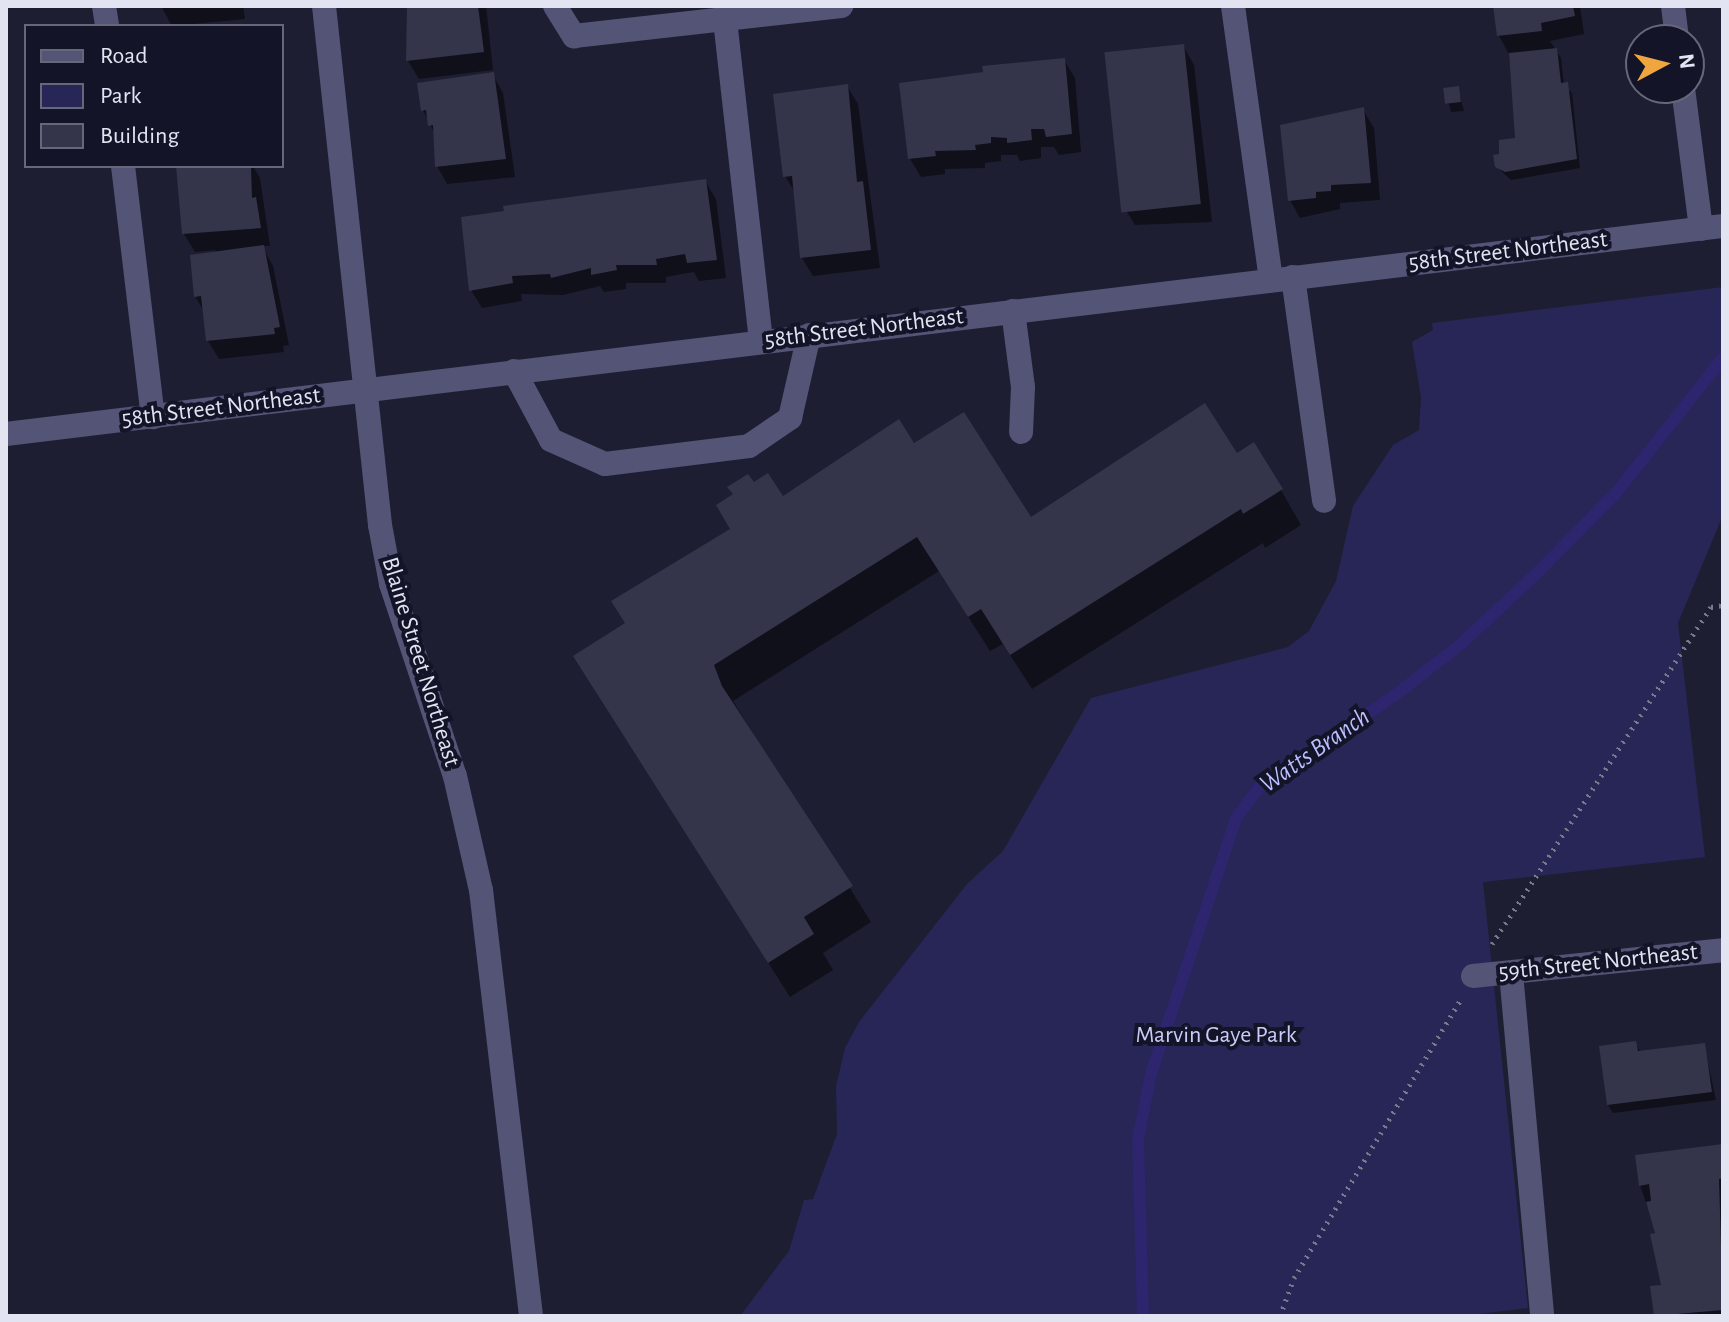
<!DOCTYPE html>
<html>
<head>
<meta charset="utf-8">
<style>
  body { margin:0 }
  #map { position:relative; width:1729px; height:1322px; overflow:hidden; background:#1d1e32; font-family:"Alegreya Sans",sans-serif }
  div>[style] { position:absolute }
  .green>* { inset:0; background:#282656 }
  .shadow>* { inset:0; background:#0007 }
  .stream>* { height:12px; margin:-6px; padding:0 6px; transform-origin:6px; border-radius:6px; background:#2d256e }
  .building>* { inset:0; background:#34354a; transform-origin:0 0 }
  .path>* { height:5px; margin-top:-2.5px; transform-origin:0; background:repeating-linear-gradient(90deg,#787a8b 0 2px,transparent 0 8px) }
  .minor>* { height:24px; margin:-12px; padding:0 12px; transform-origin:12px; border-radius:12px; background:#535476 }
  span { translate:-50% -50%; white-space:nowrap; text-align:center; line-height:1.15; -webkit-text-stroke:8px #141428; paint-order:stroke }
  .street-label { font-size:24px; color:#e2e4f2 }
  .park-label { font-size:24px; color:#c9ccf8 }
  .water-label { font-size:26px; color:#bbbeff; font-style:italic }
  .frame { position:absolute; inset:0; border:8px solid #e2e4f2; pointer-events:none }
  .legend { position:absolute; left:24px; top:24px; width:260px; height:144px; box-sizing:border-box; background:#141428; border:2px solid #666779; margin:0; padding:10px 14px; list-style:none; font-size:24px; color:#e2e4f2 }
  .legend li { display:flex; align-items:center; gap:16px; height:40px }
  .legend b { width:40px; border:2px solid #666779 }
  .north { position:absolute; left:1625px; top:24px; width:80px; height:80px; box-sizing:border-box; background:#141428; border:2px solid #666779; border-radius:50%; rotate:83deg; font-size:22px; font-weight:700; line-height:32px; text-align:center; color:#e2e4f2 }
  .north::after { content:''; display:block; margin:auto; width:28px; height:36px; background:#f0a63e; clip-path:polygon(50% 0,100% 100%,50% 72%,0 100%) }
</style>
</head>
<body>
<div id="map">
  <div class="green">
    <div style="clip-path:polygon(1723px 287px,1723px 515px,1678px 623px,1705px 857px,1483px 882px,1528px 1308px,1463px 1316px,740px 1316px,789px 1251px,804px 1200px,813px 1199px,837px 1134px,836px 1086px,845px 1048px,859px 1022px,967px 884px,1003px 851px,1091px 698px,1288px 647px,1309px 631px,1336px 581px,1353px 506px,1393px 445px,1419px 430px,1421px 398px,1412px 342px,1433px 330px,1432px 323px)"></div>
  </div>
  <div class="shadow">
    <div style="clip-path:polygon(161px 6px,243px 6px,245px 19px,172px 26px)"></div>
    <div style="clip-path:polygon(409px 6px,486px 6px,493px 70px,419px 79px,408px 61px)"></div>
    <div style="clip-path:polygon(1495px 6px,1580px 6px,1584px 34px,1550px 41px,1561px 58px,1564px 85px,1572px 93px,1580px 168px,1511px 180px,1497px 167px,1517px 140px,1509px 54px,1499px 36px)"></div>
    <div style="clip-path:polygon(1183px 46px,1194px 65px,1212px 222px,1135px 225px,1124px 207px)"></div>
    <div style="clip-path:polygon(1064px 60px,1075px 78px,1081px 152px,1059px 155px,1054px 147px,1041px 147px,1041px 158px,1020px 161px,1017px 155px,1001px 155px,1001px 161px,985px 163px,985px 168px,945px 169px,945px 174px,921px 177px,910px 159px)"></div>
    <div style="clip-path:polygon(493px 75px,503px 93px,515px 177px,447px 184px,437px 166px,435px 134px,423px 110px)"></div>
    <div style="clip-path:polygon(847px 86px,858px 104px,880px 268px,813px 276px,802px 258px,796px 194px,785px 176px)"></div>
    <div style="clip-path:polygon(1458px 88px,1464px 111px,1451px 112px,1445px 89px)"></div>
    <div style="clip-path:polygon(1363px 110px,1374px 128px,1380px 200px,1340px 203px,1340px 209px,1300px 218px,1290px 200px)"></div>
    <div style="clip-path:polygon(178px 166px,253px 166px,260px 178px,270px 246px,262px 246px,273px 266px,289px 345px,283px 346px,284px 352px,219px 359px,208px 341px,205px 313px,195px 296px,216px 250px,195px 252px,184px 234px)"></div>
    <div style="clip-path:polygon(705px 181px,716px 199px,726px 278px,699px 281px,694px 272px,682px 274px,666px 277px,666px 283px,626px 283px,626px 289px,604px 292px,600px 286px,563px 295px,521px 294px,522px 301px,482px 308px,471px 290px)"></div>
    <div style="clip-path:polygon(914px 446px,1030px 520px,1236px 456px,1281px 490px,1301px 525px,1265px 548px,1263px 543px,1032px 689px,1003px 644px,990px 651px,939px 571px,733px 701px,871px 922px,823px 953px,833px 970px,790px 997px,596px 692px,627px 625px,732px 530px,753px 485px,782px 499px)"></div>
    <div style="clip-path:polygon(1635px 1043px,1640px 1051px,1704px 1045px,1716px 1100px,1613px 1113px,1608px 1105px)"></div>
    <div style="clip-path:polygon(1723px 1146px,1723px 1316px,1656px 1316px,1652px 1288px,1663px 1287px,1657px 1235px,1640px 1185px)"></div>
  </div>
  <div class="stream">
    <div style="left:1143px;top:1316px;width:177px;rotate:-91.6deg"></div>
    <div style="left:1138px;top:1139px;width:66px;rotate:-78.7deg"></div>
    <div style="left:1151px;top:1074px;width:270px;rotate:-71.6deg"></div>
    <div style="left:1236px;top:818px;width:40px;rotate:-53deg"></div>
    <div style="left:1260px;top:786px;width:161px;rotate:-33.9deg"></div>
    <div style="left:1394px;top:696px;width:85px;rotate:-37.8deg"></div>
    <div style="left:1461px;top:644px;width:104px;rotate:-43.1deg"></div>
    <div style="left:1537px;top:573px;width:112px;rotate:-45.4deg"></div>
    <div style="left:1616px;top:493px;width:172px;rotate:-51.6deg"></div>
  </div>
  <div class="building">
    <div style="clip-path:polygon(407px 6px,478px 6px,484px 52px,406px 61px)"></div>
    <div style="clip-path:polygon(1493px 6px,1573px 6px,1575px 16px,1541px 23px,1542px 31px,1497px 36px)"></div>
    <div style="left:1184px;top:44px;width:161px;height:80px;rotate:84deg"></div>
    <div style="clip-path:polygon(1557px 48px,1561px 83px,1568px 82px,1577px 159px,1505px 172px,1495px 167px,1493px 155px,1499px 154px,1499px 140px,1515px 138px,1509px 53px)"></div>
    <div style="clip-path:polygon(1065px 58px,1072px 134px,1046px 137px,1044px 129px,1031px 129px,1032px 140px,1007px 143px,1007px 138px,991px 137px,991px 143px,975px 145px,976px 150px,935px 151px,936px 156px,908px 159px,899px 83px,983px 72px,982px 66px)"></div>
    <div style="clip-path:polygon(494px 72px,506px 159px,435px 167px,433px 125px,428px 126px,426px 110px,421px 111px,417px 83px)"></div>
    <div style="clip-path:polygon(848px 84px,857px 182px,863px 181px,871px 250px,800px 258px,792px 176px,783px 177px,773px 94px)"></div>
    <div style="left:1459px;top:86px;width:16px;height:16px;rotate:83deg"></div>
    <div style="clip-path:polygon(1364px 107px,1371px 183px,1331px 185px,1331px 191px,1316px 192px,1316px 198px,1288px 201px,1280px 125px)"></div>
    <div style="clip-path:polygon(176px 166px,251px 166px,252px 198px,256px 197px,261px 228px,182px 234px)"></div>
    <div style="clip-path:polygon(706px 179px,717px 260px,687px 263px,685px 254px,656px 259px,657px 265px,616px 265px,617px 270px,591px 275px,591px 268px,551px 278px,550px 274px,512px 276px,513px 283px,469px 291px,461px 217px,504px 211px,503px 206px)"></div>
    <div style="clip-path:polygon(264px 245px,280px 327px,274px 328px,275px 334px,206px 341px,201px 296px,194px 297px,190px 255px)"></div>
    <div style="clip-path:polygon(1205px 403px,1237px 453px,1254px 442px,1283px 489px,1243px 514px,1241px 509px,1010px 655px,981px 609px,968px 617px,917px 537px,714px 665px,722px 686px,853px 886px,804px 917px,814px 934px,768px 963px,573px 656px,625px 623px,611px 601px,730px 529px,716px 505px,733px 494px,727px 487px,748px 474px,754px 482px,768px 473px,783px 496px,899px 419px,914px 443px,964px 412px,1031px 517px)"></div>
    <div style="clip-path:polygon(1636px 1041px,1638px 1051px,1705px 1043px,1712px 1092px,1607px 1105px,1599px 1046px)"></div>
    <div style="clip-path:polygon(1723px 1144px,1723px 1178px,1719px 1179px,1723px 1310px,1654px 1316px,1650px 1286px,1661px 1285px,1650px 1234px,1655px 1233px,1646px 1202px,1651px 1201px,1649px 1184px,1639px 1186px,1635px 1155px)"></div>
  </div>
  <div class="path">
    <div style="left:1492px;top:944px;width:402px;rotate:-57deg"></div>
    <div style="left:1711px;top:607px;width:12px;rotate:-9deg"></div>
    <div style="left:1280px;top:1316px;width:40px;rotate:-69.8deg"></div>
    <div style="left:1294px;top:1278px;width:323px;rotate:-59.1deg"></div>
  </div>
  <div class="minor">
    <div style="left:104px;top:6px;width:20px;rotate:81deg"></div>
    <div style="left:324px;top:6px;width:522px;rotate:83.84deg"></div>
    <div style="left:380px;top:525px;width:60px;rotate:79.4deg"></div>
    <div style="left:391px;top:584px;width:202px;rotate:71.6deg"></div>
    <div style="left:455px;top:776px;width:117px;rotate:77.2deg"></div>
    <div style="left:481px;top:890px;width:429px;rotate:83.3deg"></div>
    <div style="left:555px;top:6px;width:36px;rotate:58deg"></div>
    <div style="left:574px;top:36px;width:269px;rotate:-6.4deg"></div>
    <div style="left:1233px;top:6px;width:277px;rotate:82.1deg"></div>
    <div style="left:1673px;top:6px;width:34px;rotate:83deg"></div>
    <div style="left:725px;top:20px;width:323px;rotate:83.6deg"></div>
    <div style="left:1683px;top:88px;width:142px;rotate:82.7deg"></div>
    <div style="left:123px;top:166px;width:253px;rotate:83.2deg"></div>
    <div style="left:1293px;top:277px;width:226px;rotate:82.1deg"></div>
    <div style="left:1013px;top:311px;width:77px;rotate:82.5deg"></div>
    <div style="left:1023px;top:387px;width:45px;rotate:92.5deg"></div>
    <div style="left:514px;top:371px;width:78px;rotate:61.8deg"></div>
    <div style="left:551px;top:440px;width:59px;rotate:24deg"></div>
    <div style="left:605px;top:464px;width:145px;rotate:-7.1deg"></div>
    <div style="left:749px;top:446px;width:50px;rotate:-34.3deg"></div>
    <div style="left:790px;top:418px;width:85px;rotate:-77.1deg"></div>
    <div style="left:6px;top:434px;width:1730px;rotate:-6.91deg"></div>
    <div style="left:1511px;top:973px;width:344px;rotate:84.8deg"></div>
    <div style="left:1473px;top:976px;width:251px;rotate:-5.9deg"></div>
  </div>
  <div class="street-label">
    <span style="left:1508px;top:252px;rotate:-7deg">58th Street Northeast</span>
    <span style="left:864px;top:329px;rotate:-7deg">58th Street Northeast</span>
    <span style="left:221px;top:408px;rotate:-7deg">58th Street Northeast</span>
    <span style="left:420px;top:662px;rotate:73deg">Blaine Street Northeast</span>
    <span style="left:1598px;top:963px;rotate:-6deg">59th Street Northeast</span>
  </div>
  <div class="park-label">
    <span style="left:1216px;top:1036px">Marvin Gaye Park</span>
  </div>
  <div class="water-label">
    <span style="left:1315px;top:751px;rotate:-35deg">Watts Branch</span>
  </div>
  <div class="frame"></div>
  <ul class="legend">
  <li><b style="height:10px;background:#535476"></b>Road</li>
  <li><b style="height:22px;background:#282656"></b>Park</li>
  <li><b style="height:22px;background:#34354a"></b>Building</li>
  </ul>
  <div class="north">N</div>
</div>
</body>
</html>
